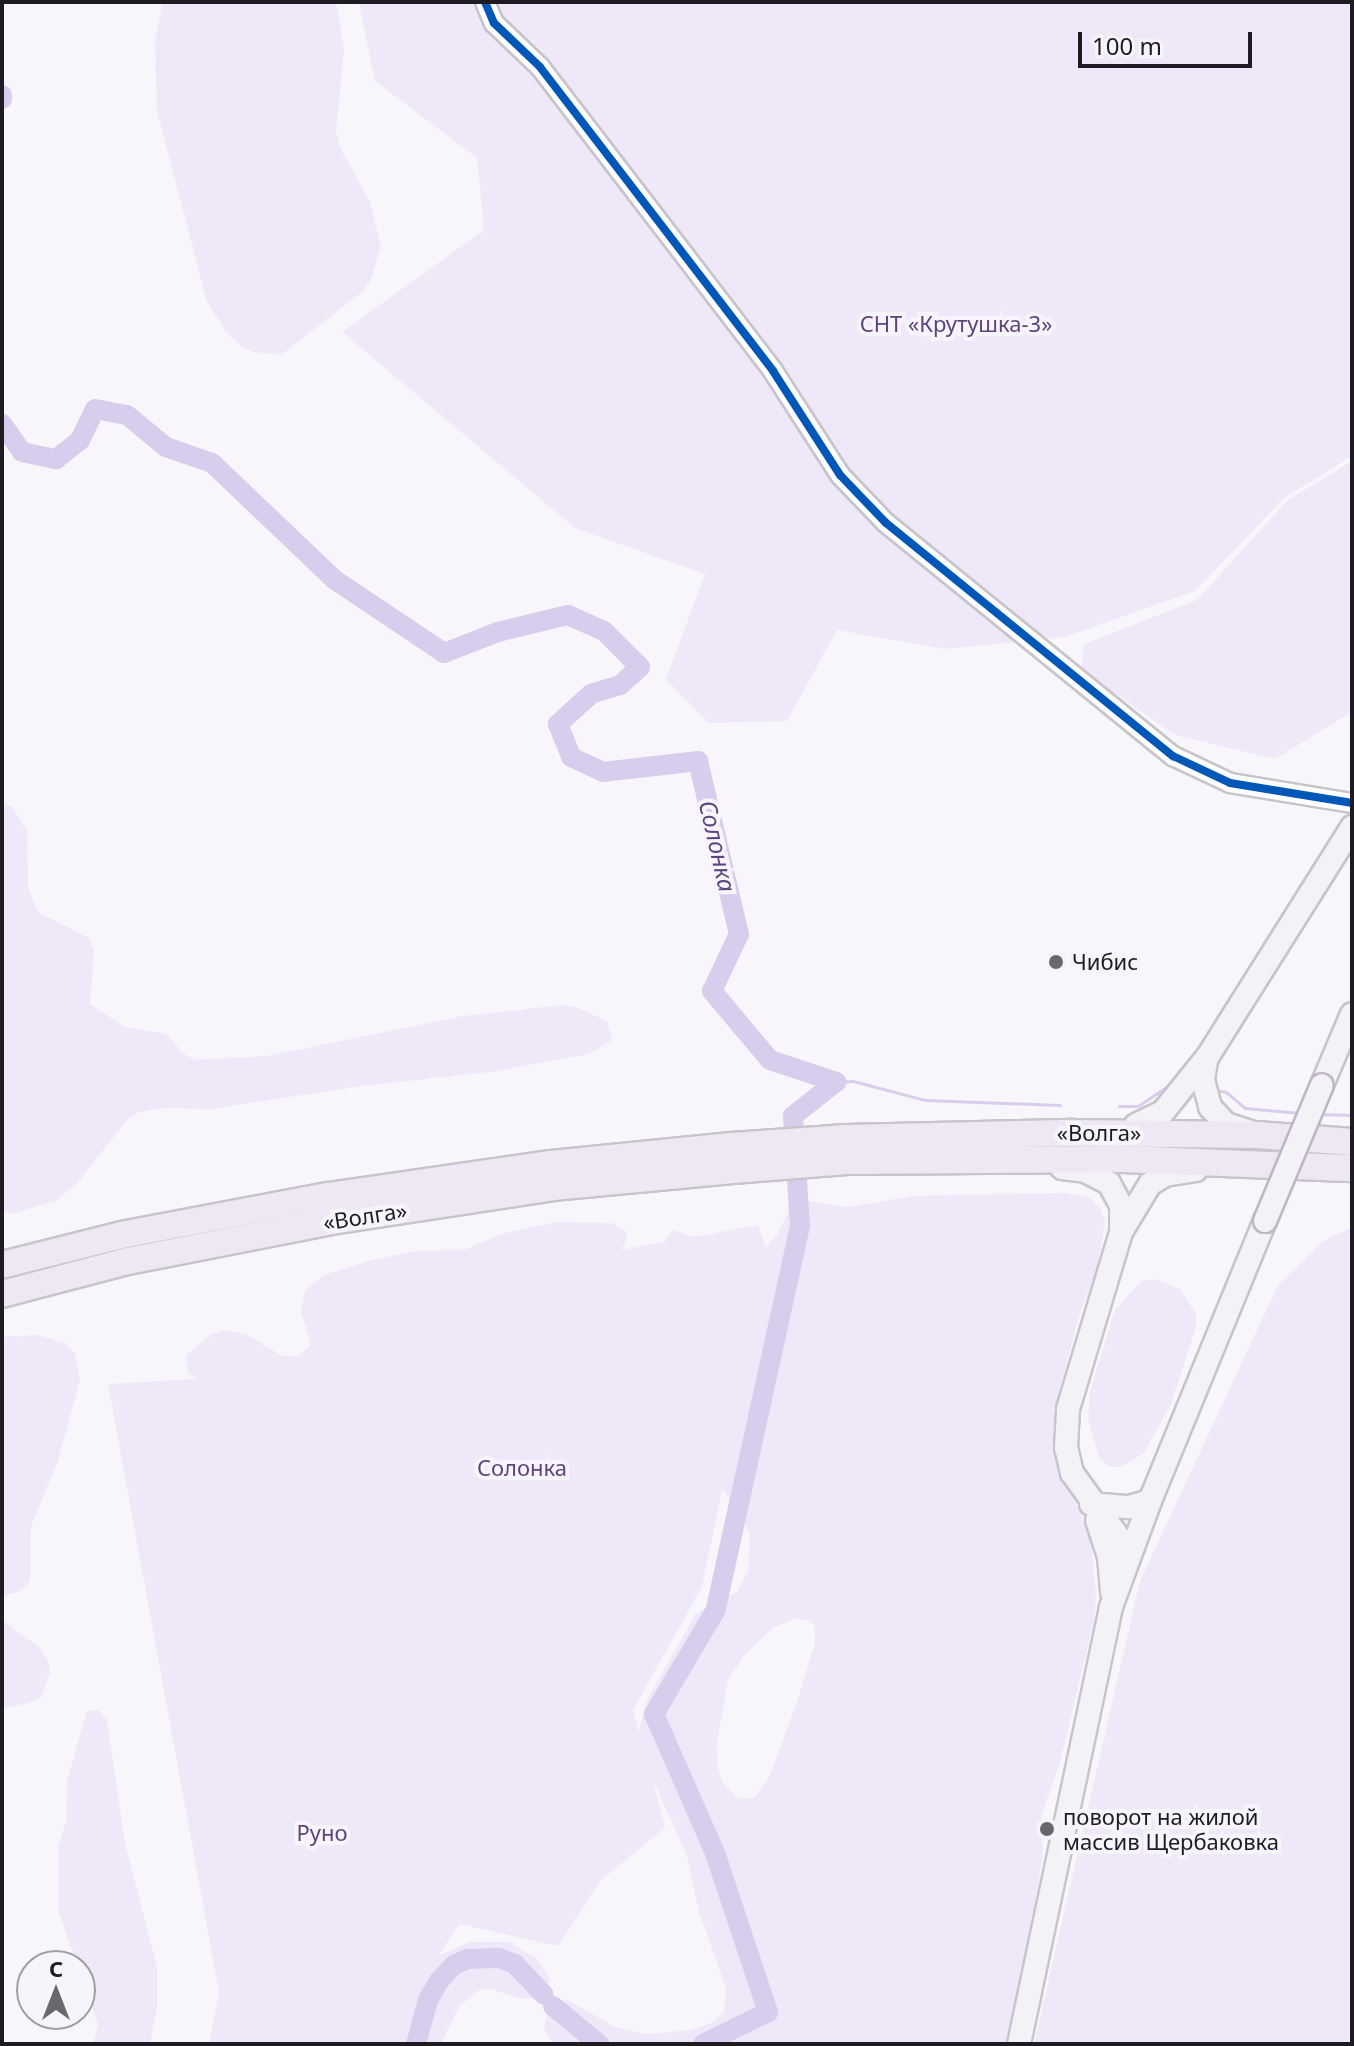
<!DOCTYPE html>
<html>
<head>
<meta charset="utf-8">
<style>
  body { margin:0 }
  #map { position:relative; width:1354px; height:2046px; overflow:hidden; background:#f8f6fa; font-family:"Noto Sans",sans-serif }
  div>[style] { position:absolute }
  .green>* { inset:0; background:#efe8f9 }
  .stream>* { height:3px; margin:-1.5px; padding:0 1.5px; transform-origin:1.5px; border-radius:1.5px; background:#d9cded }
  .river>* { height:20px; margin:-10px; padding:0 10px; transform-origin:10px; border-radius:10px; background:#d9cded }
  .roads { filter:drop-shadow(2px 0 #c7c4ca) drop-shadow(-2px 0 #c7c4ca) drop-shadow(0 2px #c7c4ca) drop-shadow(0 -2px #c7c4ca) }
  .minor>* { height:18px; margin:-9px; padding:0 9px; transform-origin:9px; border-radius:9px; background:#fefefe }
  .major>* { height:22px; margin:-11px; padding:0 11px; transform-origin:11px; border-radius:11px; background:#f4f1f7 }
  .highway>* { height:26px; margin:-13px; padding:0 13px; transform-origin:13px; border-radius:13px; background:#ede8f3 }
  .bridges { filter:drop-shadow(2px 0 #beb8c6) drop-shadow(-2px 0 #beb8c6) drop-shadow(0 2px #beb8c6) drop-shadow(0 -2px #beb8c6) }
  .major-bridge>* { height:22px; margin:-11px; padding:0 11px; transform-origin:11px; border-radius:11px; background:#f4f1f7 }
  .cycleway>* { height:8px; margin:-4px; padding:0 4px; transform-origin:4px; border-radius:4px; background:#0057b8 }
  .dots>* { width:22px; height:22px; translate:-50% -50%; box-sizing:border-box; border:4px solid #f7f4fc; border-radius:50% }
  span { translate:-50% -50%; white-space:nowrap; text-align:center; line-height:1.15; -webkit-text-stroke:8px #f7f4fc; paint-order:stroke }
  .park-label { font-size:22px; color:#5d457c }
  .poi-label { font-size:22px; color:#1e1b22 }
  .left { translate:0 -50%; text-align:left }
  .street-label { font-size:22px; color:#1e1b22 }
  .water-label { font-size:24px; color:#5e467d; font-style:italic }
  .frame { position:absolute; inset:0; border:4px solid #1e1b22; pointer-events:none }
  .north { position:absolute; left:16px; top:1950px; width:80px; height:80px; box-sizing:border-box; background:#f7f4fc; border:2px solid #a09da5; border-radius:50%; rotate:0deg; font-size:22px; font-weight:700; line-height:32px; text-align:center; color:#1e1b22 }
  .north::after { content:''; display:block; margin:auto; width:28px; height:36px; background:#6a686e; clip-path:polygon(50% 0,100% 100%,50% 72%,0 100%) }
  .scale { position:absolute; left:1078px; top:32px; width:174px; height:36px; box-sizing:border-box; border:4px solid #1e1b22; border-top:0; padding-left:10px; font-size:24px; line-height:28px; white-space:nowrap; color:#1e1b22; -webkit-text-stroke:6px #f7f4fc; paint-order:stroke }
</style>
</head>
<body>
<div id="map">
  <div class="green">
    <div style="clip-path:polygon(163px 2px,336px 2px,344px 49px,336px 132px,340px 147px,370px 202px,381px 247px,371px 280px,362px 292px,281px 355px,253px 352px,240px 345px,227px 333px,207px 302px,157px 111px,155px 39px)"></div>
    <div style="clip-path:polygon(359px 2px,1352px 2px,1352px 456px,1284px 498px,1195px 591px,1065px 637px,944px 649px,837px 630px,787px 721px,708px 723px,666px 679px,705px 574px,575px 528px,342px 332px,484px 230px,477px 158px,375px 81px)"></div>
    <div style="clip-path:polygon(1352px 461px,1352px 712px,1275px 759px,1175px 735px,1081px 670px,1084px 644px,1197px 600px,1288px 500px)"></div>
    <div style="clip-path:polygon(2px 804px,12px 807px,27px 830px,28px 887px,38px 912px,89px 938px,94px 951px,90px 1004px,125px 1027px,166px 1034px,184px 1054px,196px 1060px,267px 1056px,463px 1016px,562px 1005px,576px 1007px,607px 1021px,612px 1040px,589px 1054px,490px 1072px,362px 1086px,210px 1109px,167px 1108px,139px 1112px,127px 1120px,78px 1182px,56px 1201px,14px 1213px,2px 1213px)"></div>
    <div style="clip-path:polygon(evenodd,1068px 1193px,1090px 1198px,1101px 1209px,1105px 1224px,1097px 1270px,1080px 1313px,1060px 1387px,1053px 1441px,1057px 1465px,1091px 1535px,1096px 1596px,1094px 1621px,1059px 1766px,1041px 1817px,1043px 1854px,1018px 2007px,1008px 2044px,553px 2042px,544px 2029px,548px 2009px,553px 2003px,568px 2000px,615px 2027px,645px 2034px,692px 2030px,713px 2022px,724px 2012px,726px 1988px,699px 1912px,687px 1856px,652px 1778px,665px 1828px,601px 1880px,558px 1946px,459px 1924px,438px 1956px,469px 1942px,509px 1942px,536px 1958px,546px 1971px,550px 1982px,534px 1998px,520px 1999px,491px 1989px,477px 1991px,459px 2007px,441px 2044px,209px 2044px,219px 1992px,108px 1384px,197px 1379px,188px 1373px,186px 1355px,212px 1334px,225px 1330px,248px 1335px,282px 1356px,298px 1356px,309px 1347px,310px 1340px,301px 1312px,305px 1290px,324px 1275px,372px 1260px,416px 1251px,464px 1250px,501px 1234px,556px 1222px,612px 1223px,625px 1231px,627px 1238px,621px 1250px,664px 1242px,673px 1230px,693px 1237px,758px 1225px,766px 1247px,777px 1235px,792px 1204px,799px 1200px,847px 1207px,913px 1196px,1068px 1193px,722px 1490px,741px 1515px,750px 1535px,748px 1572px,737px 1592px,696px 1614px,646px 1701px,639px 1732px,633px 1710px,702px 1587px,722px 1490px,1068px 1193px,797px 1618px,810px 1621px,815px 1627px,815px 1643px,798px 1699px,769px 1778px,754px 1798px,739px 1799px,723px 1783px,718px 1768px,717px 1743px,728px 1680px,745px 1654px,774px 1627px,797px 1618px)"></div>
    <div style="clip-path:polygon(1352px 1227px,1352px 2044px,1034px 2044px,1140px 1581px,1278px 1285px,1322px 1242px)"></div>
    <div style="clip-path:polygon(1155px 1279px,1180px 1289px,1196px 1314px,1196px 1327px,1171px 1404px,1144px 1453px,1121px 1467px,1108px 1466px,1099px 1457px,1088px 1419px,1090px 1392px,1115px 1310px,1141px 1281px)"></div>
    <div style="clip-path:polygon(38px 1335px,65px 1343px,75px 1353px,80px 1380px,58px 1461px,31px 1526px,30px 1581px,20px 1591px,2px 1596px,2px 1337px)"></div>
    <div style="clip-path:polygon(2px 1620px,40px 1648px,48px 1660px,50px 1673px,41px 1697px,30px 1703px,2px 1708px)"></div>
    <div style="clip-path:polygon(98px 1710px,107px 1720px,125px 1843px,157px 1967px,157px 2008px,150px 2044px,93px 2044px,98px 2025px,58px 1910px,58px 1848px,66px 1822px,67px 1781px,87px 1711px)"></div>
  </div>
  <div class="stream">
    <div style="left:836px;top:1082px;width:17px;rotate:-3deg"></div>
    <div style="left:853px;top:1081px;width:74px;rotate:14.8deg"></div>
    <div style="left:925px;top:1100px;width:135px;rotate:2.1deg"></div>
    <div style="left:1215px;top:1090px;width:11px;rotate:10deg"></div>
    <div style="left:1226px;top:1092px;width:25px;rotate:40deg"></div>
    <div style="left:1245px;top:1108px;width:55px;rotate:5.2deg"></div>
    <div style="left:1119px;top:1106px;width:19px"></div>
    <div style="left:1138px;top:1106px;width:32px;rotate:-34deg"></div>
    <div style="left:1320px;top:1114px;width:32px;rotate:2deg"></div>
  </div>
  <div class="river">
    <div style="left:2px;top:95px;width:4px;rotate:90deg"></div>
    <div style="left:2px;top:424px;width:34px;rotate:54deg"></div>
    <div style="left:22px;top:452px;width:35px;rotate:12deg"></div>
    <div style="left:56px;top:459px;width:31px;rotate:-38deg"></div>
    <div style="left:80px;top:440px;width:34px;rotate:-64deg"></div>
    <div style="left:95px;top:409px;width:33px;rotate:11deg"></div>
    <div style="left:127px;top:415px;width:50px;rotate:39.4deg"></div>
    <div style="left:166px;top:447px;width:49px;rotate:19.2deg"></div>
    <div style="left:212px;top:463px;width:170px;rotate:43.6deg"></div>
    <div style="left:335px;top:580px;width:131px;rotate:33.8deg"></div>
    <div style="left:444px;top:653px;width:58px;rotate:-21.3deg"></div>
    <div style="left:498px;top:632px;width:72px;rotate:-13.7deg"></div>
    <div style="left:568px;top:615px;width:39px;rotate:24deg"></div>
    <div style="left:604px;top:631px;width:51px;rotate:45deg"></div>
    <div style="left:640px;top:667px;width:27px;rotate:138deg"></div>
    <div style="left:620px;top:685px;width:30px;rotate:163deg"></div>
    <div style="left:591px;top:694px;width:45px;rotate:137.7deg"></div>
    <div style="left:558px;top:724px;width:35px;rotate:68deg"></div>
    <div style="left:571px;top:757px;width:35px;rotate:25deg"></div>
    <div style="left:603px;top:772px;width:96px;rotate:-6.6deg"></div>
    <div style="left:698px;top:761px;width:178px;rotate:76.7deg"></div>
    <div style="left:739px;top:934px;width:63px;rotate:115.3deg"></div>
    <div style="left:712px;top:991px;width:90px;rotate:50deg"></div>
    <div style="left:770px;top:1060px;width:70px;rotate:18.4deg"></div>
    <div style="left:836px;top:1082px;width:55px;rotate:141.7deg"></div>
    <div style="left:793px;top:1116px;width:110px;rotate:86.4deg"></div>
    <div style="left:800px;top:1226px;width:394px;rotate:102.4deg"></div>
    <div style="left:715px;top:1611px;width:120px;rotate:120.6deg"></div>
    <div style="left:654px;top:1714px;width:152px;rotate:66.3deg"></div>
    <div style="left:715px;top:1853px;width:168px;rotate:71.6deg"></div>
    <div style="left:768px;top:2012px;width:72px;rotate:153.8deg"></div>
    <div style="left:553px;top:2006px;width:60px;rotate:39.6deg"></div>
    <div style="left:416px;top:2044px;width:46px;rotate:-74.7deg"></div>
    <div style="left:428px;top:2000px;width:22px;rotate:-60deg"></div>
    <div style="left:439px;top:1981px;width:22px;rotate:-47deg"></div>
    <div style="left:454px;top:1965px;width:14px;rotate:-25deg"></div>
    <div style="left:467px;top:1959px;width:32px;rotate:-2deg"></div>
    <div style="left:499px;top:1958px;width:17px;rotate:21deg"></div>
    <div style="left:515px;top:1964px;width:42px;rotate:46.9deg"></div>
  </div>
  <div class="roads">
    <div class="minor">
      <div style="left:485px;top:2px;width:23px;rotate:67deg"></div>
      <div style="left:494px;top:23px;width:64px;rotate:43.7deg"></div>
      <div style="left:540px;top:67px;width:383px;rotate:52.5deg"></div>
      <div style="left:773px;top:371px;width:124px;rotate:57.2deg"></div>
      <div style="left:840px;top:475px;width:66px;rotate:46.2deg"></div>
      <div style="left:886px;top:523px;width:370px;rotate:39.1deg"></div>
      <div style="left:1173px;top:756px;width:63px;rotate:25.3deg"></div>
      <div style="left:1230px;top:783px;width:124px;rotate:9.3deg"></div>
    </div>
    <div class="major">
      <div style="left:1206px;top:1061px;width:19px;rotate:99deg"></div>
      <div style="left:1203px;top:1080px;width:28px;rotate:75deg"></div>
      <div style="left:1210px;top:1107px;width:23px;rotate:47deg"></div>
      <div style="left:1226px;top:1124px;width:25px;rotate:18deg"></div>
      <div style="left:1322px;top:1085px;width:77px;rotate:-67.1deg"></div>
      <div style="left:1136px;top:1125px;width:30px;rotate:-26deg"></div>
      <div style="left:1163px;top:1112px;width:72px;rotate:-51.2deg"></div>
      <div style="left:1208px;top:1056px;width:271px;rotate:-57.8deg"></div>
      <div style="left:1062px;top:1168px;width:23px;rotate:7deg"></div>
      <div style="left:1085px;top:1171px;width:27px;rotate:27deg"></div>
      <div style="left:1109px;top:1183px;width:26px;rotate:62deg"></div>
      <div style="left:1121px;top:1206px;width:25px;rotate:90deg"></div>
      <div style="left:1091px;top:1504px;width:38px;rotate:5deg"></div>
      <div style="left:1129px;top:1507px;width:22px;rotate:-16deg"></div>
      <div style="left:1097px;top:1520px;width:39px;rotate:72deg"></div>
      <div style="left:1109px;top:1557px;width:35px;rotate:85deg"></div>
      <div style="left:1130px;top:1553px;width:99px;rotate:-125.9deg"></div>
      <div style="left:1072px;top:1473px;width:26px;rotate:-103deg"></div>
      <div style="left:1066px;top:1448px;width:39px;rotate:-87deg"></div>
      <div style="left:1068px;top:1409px;width:185px;rotate:-73.3deg"></div>
      <div style="left:1121px;top:1232px;width:56px;rotate:-58.9deg"></div>
      <div style="left:1150px;top:1184px;width:17px;rotate:-31deg"></div>
      <div style="left:1165px;top:1175px;width:31px;rotate:-9deg"></div>
      <div style="left:1019px;top:2044px;width:447px;rotate:-78.1deg"></div>
      <div style="left:1111px;top:1607px;width:113px;rotate:-69.8deg"></div>
      <div style="left:1150px;top:1501px;width:303px;rotate:-67.7deg"></div>
    </div>
    <div class="highway">
      <div style="left:2px;top:1265px;width:123px;rotate:-14.1deg"></div>
      <div style="left:121px;top:1235px;width:211px;rotate:-10.7deg"></div>
      <div style="left:328px;top:1196px;width:225px;rotate:-8.2deg"></div>
      <div style="left:551px;top:1164px;width:181px;rotate:-5.7deg"></div>
      <div style="left:731px;top:1146px;width:115px;rotate:-4deg"></div>
      <div style="left:846px;top:1138px;width:227px;rotate:-1.3deg"></div>
      <div style="left:1073px;top:1133px;width:184px;rotate:0.6deg"></div>
      <div style="left:1257px;top:1135px;width:95px;rotate:4.2deg"></div>
      <div style="left:2px;top:1294px;width:130px;rotate:-14.7deg"></div>
      <div style="left:128px;top:1261px;width:208px;rotate:-11.1deg"></div>
      <div style="left:332px;top:1221px;width:224px;rotate:-8.7deg"></div>
      <div style="left:553px;top:1187px;width:181px;rotate:-5.4deg"></div>
      <div style="left:733px;top:1170px;width:114px;rotate:-4.5deg"></div>
      <div style="left:847px;top:1161px;width:276px;rotate:-0.4deg"></div>
      <div style="left:1123px;top:1159px;width:229px;rotate:2.3deg"></div>
    </div>
  </div>
  <div class="bridges">
    <div class="major-bridge">
      <div style="left:1265px;top:1221px;width:147px;rotate:-67.3deg"></div>
    </div>
  </div>
  <div class="cycleway">
    <div style="left:485px;top:2px;width:23px;rotate:67deg"></div>
    <div style="left:494px;top:23px;width:64px;rotate:43.7deg"></div>
    <div style="left:540px;top:67px;width:383px;rotate:52.5deg"></div>
    <div style="left:773px;top:371px;width:124px;rotate:57.2deg"></div>
    <div style="left:840px;top:475px;width:66px;rotate:46.2deg"></div>
    <div style="left:886px;top:523px;width:370px;rotate:39.1deg"></div>
    <div style="left:1173px;top:756px;width:63px;rotate:25.3deg"></div>
    <div style="left:1230px;top:783px;width:124px;rotate:9.3deg"></div>
  </div>
  <div class="dots">
    <div style="left:1056px;top:962px;background:#6a686e"></div>
    <div style="left:1047px;top:1829px;background:#6a686e"></div>
  </div>
  <div class="park-label">
    <span style="left:956px;top:324px">СНТ «Крутушка-3»</span>
    <span style="left:522px;top:1468px">Солонка</span>
    <span style="left:322px;top:1833px">Руно</span>
  </div>
  <div class="poi-label">
    <span class="left" style="left:1072px;top:962px">Чибис</span>
    <span class="left" style="left:1063px;top:1829px">поворот на жилой<br>массив Щербаковка</span>
  </div>
  <div class="street-label">
    <span style="left:1099px;top:1133px">«Волга»</span>
    <span style="left:365px;top:1216px;rotate:-9deg">«Волга»</span>
  </div>
  <div class="water-label">
    <span style="left:718px;top:846px;rotate:77deg">Солонка</span>
  </div>
  <div class="frame"></div>
  <div class="north">С</div>
  <div class="scale">100 m</div>
</div>
</body>
</html>
